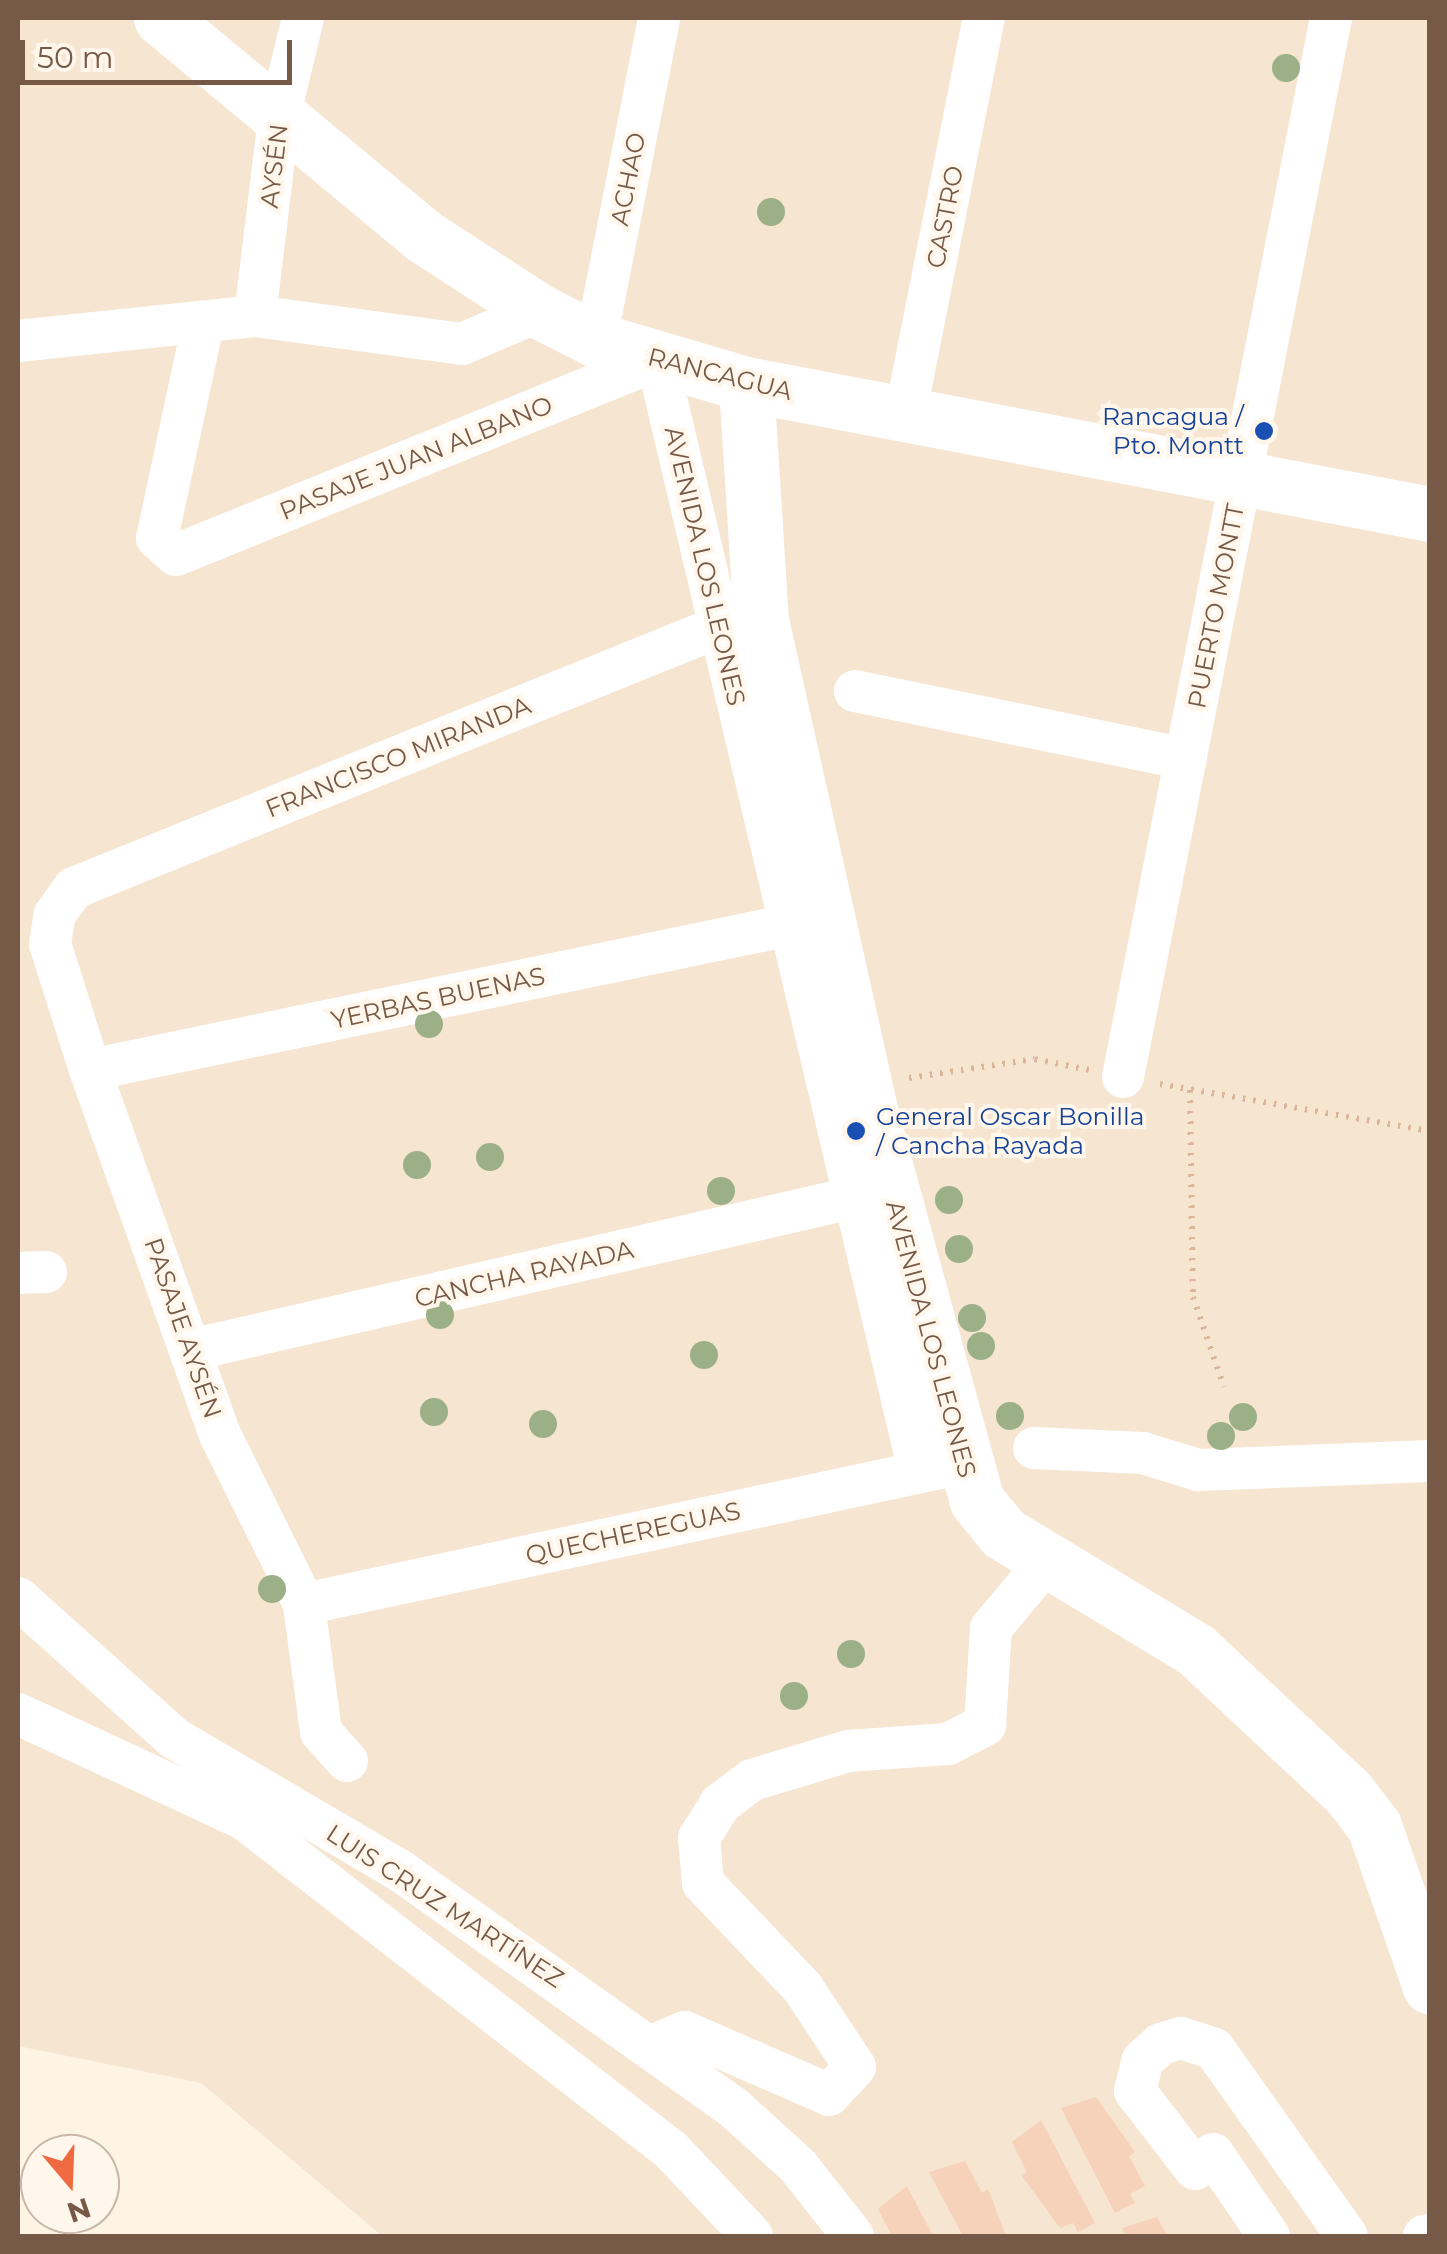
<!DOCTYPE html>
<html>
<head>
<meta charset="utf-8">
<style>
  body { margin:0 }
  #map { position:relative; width:1447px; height:2254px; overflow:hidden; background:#fef4e3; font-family:Montserrat,sans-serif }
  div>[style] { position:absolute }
  .residential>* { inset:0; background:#f6e5d1 }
  .building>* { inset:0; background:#f5d2b9 }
  .path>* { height:6px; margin-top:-3px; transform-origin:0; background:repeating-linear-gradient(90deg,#dab59c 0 2.5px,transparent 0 10.5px) }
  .street>* { height:42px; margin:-21px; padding:0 21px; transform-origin:21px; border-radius:21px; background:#fff }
  .secondary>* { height:55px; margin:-27.5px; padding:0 27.5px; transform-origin:27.5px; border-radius:27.5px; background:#fff }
  .trees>* { width:28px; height:28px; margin:-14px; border-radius:50%; background:#9cb087 }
  .dots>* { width:28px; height:28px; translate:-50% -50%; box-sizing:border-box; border:5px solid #fff7eb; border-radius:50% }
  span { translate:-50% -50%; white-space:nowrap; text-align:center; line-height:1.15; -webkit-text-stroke:8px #fff7eb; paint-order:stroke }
  .street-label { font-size:25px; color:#775947 }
  .transit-label { font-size:25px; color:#164399 }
  .right { translate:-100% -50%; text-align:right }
  .left { translate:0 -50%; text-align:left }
  .frame { position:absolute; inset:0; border:20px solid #775947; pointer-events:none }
  .north { position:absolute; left:20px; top:2134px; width:100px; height:100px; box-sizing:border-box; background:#fff7eb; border:2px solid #c9b8a9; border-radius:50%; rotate:161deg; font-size:28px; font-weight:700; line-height:40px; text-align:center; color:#775947 }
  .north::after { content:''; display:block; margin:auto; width:35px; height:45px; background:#ef6a41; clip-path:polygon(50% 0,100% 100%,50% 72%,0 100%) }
  .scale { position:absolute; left:20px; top:40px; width:272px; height:45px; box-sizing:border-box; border:5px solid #775947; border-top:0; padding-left:12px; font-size:30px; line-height:35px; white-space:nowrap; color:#775947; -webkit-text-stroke:8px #fff7eb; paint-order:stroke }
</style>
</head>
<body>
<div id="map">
  <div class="residential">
    <div style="clip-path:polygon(18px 18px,1429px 18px,1429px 2236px,382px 2236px,201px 2083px,18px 2046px)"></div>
  </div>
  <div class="building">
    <div style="clip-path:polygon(1096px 2097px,1135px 2152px,1129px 2156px,1145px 2186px,1130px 2194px,1135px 2203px,1115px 2213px,1061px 2108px)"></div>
    <div style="clip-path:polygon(1041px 2120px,1095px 2223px,1078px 2232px,1073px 2223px,1060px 2228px,1022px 2176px,1027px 2172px,1012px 2142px)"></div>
    <div style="clip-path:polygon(965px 2161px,982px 2193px,988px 2189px,1006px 2236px,963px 2236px,929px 2172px)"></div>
    <div style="clip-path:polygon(907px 2186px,933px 2236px,892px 2236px,878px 2209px)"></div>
    <div style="clip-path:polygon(1157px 2217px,1167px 2236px,1126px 2236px,1122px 2228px)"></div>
  </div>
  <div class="path">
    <div style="left:909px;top:1078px;width:127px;rotate:-8.6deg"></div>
    <div style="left:1035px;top:1059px;width:55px;rotate:11.5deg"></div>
    <div style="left:1160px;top:1084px;width:274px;rotate:9.9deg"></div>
    <div style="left:1190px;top:1090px;width:207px;rotate:89.2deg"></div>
    <div style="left:1193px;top:1297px;width:95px;rotate:71deg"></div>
  </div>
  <div class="street">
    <div style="left:255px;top:316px;width:200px;rotate:-83.1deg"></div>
    <div style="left:279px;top:117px;width:102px;rotate:-76.4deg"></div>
    <div style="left:203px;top:324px;width:219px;rotate:102.1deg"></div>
    <div style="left:157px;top:538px;width:25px;rotate:42deg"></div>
    <div style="left:176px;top:555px;width:519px;rotate:-22.07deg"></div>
    <div style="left:657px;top:360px;width:1141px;rotate:76.73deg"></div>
    <div style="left:596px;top:340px;width:328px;rotate:-78.9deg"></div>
    <div style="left:18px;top:341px;width:238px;rotate:-6deg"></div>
    <div style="left:255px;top:316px;width:209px;rotate:7.7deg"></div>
    <div style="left:462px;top:344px;width:84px;rotate:-23.2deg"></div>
    <div style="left:905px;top:416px;width:406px;rotate:-78.8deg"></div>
    <div style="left:855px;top:691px;width:338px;rotate:11.6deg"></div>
    <div style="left:90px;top:1070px;width:710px;rotate:-11.71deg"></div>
    <div style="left:1123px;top:1077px;width:1079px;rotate:-78.89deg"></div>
    <div style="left:18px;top:1273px;width:28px;rotate:-2deg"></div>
    <div style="left:191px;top:1350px;width:682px;rotate:-12.96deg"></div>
    <div style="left:1034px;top:1448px;width:109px;rotate:2.6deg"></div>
    <div style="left:1143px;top:1453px;width:58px;rotate:17.2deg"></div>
    <div style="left:1198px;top:1470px;width:232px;rotate:-2.2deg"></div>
    <div style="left:18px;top:1598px;width:210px;rotate:41.9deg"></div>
    <div style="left:174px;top:1738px;width:264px;rotate:30.4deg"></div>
    <div style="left:402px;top:1872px;width:409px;rotate:35.4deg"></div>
    <div style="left:735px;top:2109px;width:85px;rotate:42.1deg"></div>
    <div style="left:798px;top:2166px;width:89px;rotate:51.8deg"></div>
    <div style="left:304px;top:1604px;width:654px;rotate:-12.08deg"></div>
    <div style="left:18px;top:1714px;width:249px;rotate:24.9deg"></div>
    <div style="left:244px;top:1819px;width:540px;rotate:37.78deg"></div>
    <div style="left:671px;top:2150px;width:118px;rotate:46.7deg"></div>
    <div style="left:347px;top:1761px;width:39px;rotate:-132deg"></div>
    <div style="left:321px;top:1732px;width:129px;rotate:-97.6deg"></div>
    <div style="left:304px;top:1604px;width:189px;rotate:-116.4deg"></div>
    <div style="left:220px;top:1435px;width:387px;rotate:-109.6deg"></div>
    <div style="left:90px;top:1070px;width:132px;rotate:-107.6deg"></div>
    <div style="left:50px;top:944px;width:30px;rotate:-81deg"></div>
    <div style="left:55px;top:914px;width:32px;rotate:-54deg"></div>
    <div style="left:74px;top:888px;width:698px;rotate:-22.05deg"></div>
    <div style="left:652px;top:2046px;width:36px;rotate:-23deg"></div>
    <div style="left:685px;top:2032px;width:157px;rotate:23.6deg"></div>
    <div style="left:829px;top:2095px;width:38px;rotate:-47deg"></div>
    <div style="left:855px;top:2067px;width:95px;rotate:-123.4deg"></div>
    <div style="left:803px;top:1988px;width:145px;rotate:-133.6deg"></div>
    <div style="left:703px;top:1883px;width:45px;rotate:-95.1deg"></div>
    <div style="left:699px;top:1838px;width:40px;rotate:-58deg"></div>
    <div style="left:720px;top:1804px;width:40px;rotate:-37deg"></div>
    <div style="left:752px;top:1780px;width:100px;rotate:-16.8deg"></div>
    <div style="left:848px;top:1751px;width:100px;rotate:-4deg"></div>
    <div style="left:948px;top:1744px;width:42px;rotate:-27.2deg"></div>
    <div style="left:985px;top:1725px;width:97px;rotate:-86.5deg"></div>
    <div style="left:991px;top:1628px;width:89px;rotate:-50deg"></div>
    <div style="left:1269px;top:2236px;width:99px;rotate:-124.3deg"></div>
    <div style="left:1213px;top:2154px;width:23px;rotate:140deg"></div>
    <div style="left:1195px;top:2169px;width:98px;rotate:-127.6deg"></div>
    <div style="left:1135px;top:2091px;width:32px;rotate:-76deg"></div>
    <div style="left:1143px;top:2060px;width:24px;rotate:-42deg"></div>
    <div style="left:1161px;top:2044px;width:21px;rotate:-17deg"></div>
    <div style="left:1181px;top:2038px;width:35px;rotate:18deg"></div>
    <div style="left:1214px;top:2049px;width:229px;rotate:54.6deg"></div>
    <div style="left:1424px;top:2236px;width:6px;rotate:-9deg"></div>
  </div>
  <div class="secondary">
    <div style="left:161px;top:18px;width:343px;rotate:39.7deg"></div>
    <div style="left:425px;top:237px;width:136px;rotate:33deg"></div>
    <div style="left:539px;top:311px;width:64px;rotate:27deg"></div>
    <div style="left:596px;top:340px;width:156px;rotate:16.3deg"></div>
    <div style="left:746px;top:384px;width:696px;rotate:10.76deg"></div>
    <div style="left:746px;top:384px;width:236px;rotate:86.4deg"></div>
    <div style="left:761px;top:620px;width:506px;rotate:77.45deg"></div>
    <div style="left:871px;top:1114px;width:401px;rotate:74.7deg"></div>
    <div style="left:977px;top:1501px;width:41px;rotate:50.9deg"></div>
    <div style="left:1003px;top:1533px;width:226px;rotate:31.2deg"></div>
    <div style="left:1196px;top:1650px;width:208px;rotate:43.1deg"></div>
    <div style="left:1348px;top:1792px;width:43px;rotate:52.6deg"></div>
    <div style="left:1374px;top:1826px;width:170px;rotate:70.8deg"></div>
  </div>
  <div class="trees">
    <div style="left:1286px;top:68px"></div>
    <div style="left:771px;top:212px"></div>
    <div style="left:429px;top:1024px"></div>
    <div style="left:490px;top:1157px"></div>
    <div style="left:417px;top:1165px"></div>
    <div style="left:721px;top:1191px"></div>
    <div style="left:949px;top:1200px"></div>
    <div style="left:959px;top:1249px"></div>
    <div style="left:440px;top:1315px"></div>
    <div style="left:972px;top:1318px"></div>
    <div style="left:981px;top:1346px"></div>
    <div style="left:704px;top:1355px"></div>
    <div style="left:434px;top:1412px"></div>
    <div style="left:1010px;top:1416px"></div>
    <div style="left:1243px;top:1417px"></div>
    <div style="left:543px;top:1424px"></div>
    <div style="left:1221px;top:1436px"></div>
    <div style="left:272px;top:1589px"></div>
    <div style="left:851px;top:1654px"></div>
    <div style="left:794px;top:1696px"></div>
  </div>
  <div class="dots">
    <div style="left:1264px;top:431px;background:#1a4fb4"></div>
    <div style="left:856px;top:1131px;background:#1a4fb4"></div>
  </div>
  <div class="street-label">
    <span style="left:274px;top:166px;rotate:-83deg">AYSÉN</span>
    <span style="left:628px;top:179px;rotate:-79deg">ACHAO</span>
    <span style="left:945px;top:217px;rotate:-79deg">CASTRO</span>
    <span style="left:720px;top:374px;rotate:14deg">RANCAGUA</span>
    <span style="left:416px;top:458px;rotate:-22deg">PASAJE JUAN ALBANO</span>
    <span style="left:705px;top:566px;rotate:77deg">AVENIDA LOS LEONES</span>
    <span style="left:1216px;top:606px;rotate:-79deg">PUERTO MONTT</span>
    <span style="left:398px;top:757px;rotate:-22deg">FRANCISCO MIRANDA</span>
    <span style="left:438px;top:998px;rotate:-12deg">YERBAS BUENAS</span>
    <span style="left:524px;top:1274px;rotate:-13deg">CANCHA RAYADA</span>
    <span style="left:183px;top:1328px;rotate:71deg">PASAJE AYSÉN</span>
    <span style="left:931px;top:1339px;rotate:75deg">AVENIDA LOS LEONES</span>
    <span style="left:633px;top:1533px;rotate:-12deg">QUECHEREGUAS</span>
    <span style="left:445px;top:1906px;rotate:33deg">LUIS CRUZ MARTÍNEZ</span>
  </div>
  <div class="transit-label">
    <span class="right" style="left:1244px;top:431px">Rancagua /<br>Pto. Montt</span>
    <span class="left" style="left:876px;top:1131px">General Oscar Bonilla<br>/ Cancha Rayada</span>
  </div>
  <div class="frame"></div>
  <div class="north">N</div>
  <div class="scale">50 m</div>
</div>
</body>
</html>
